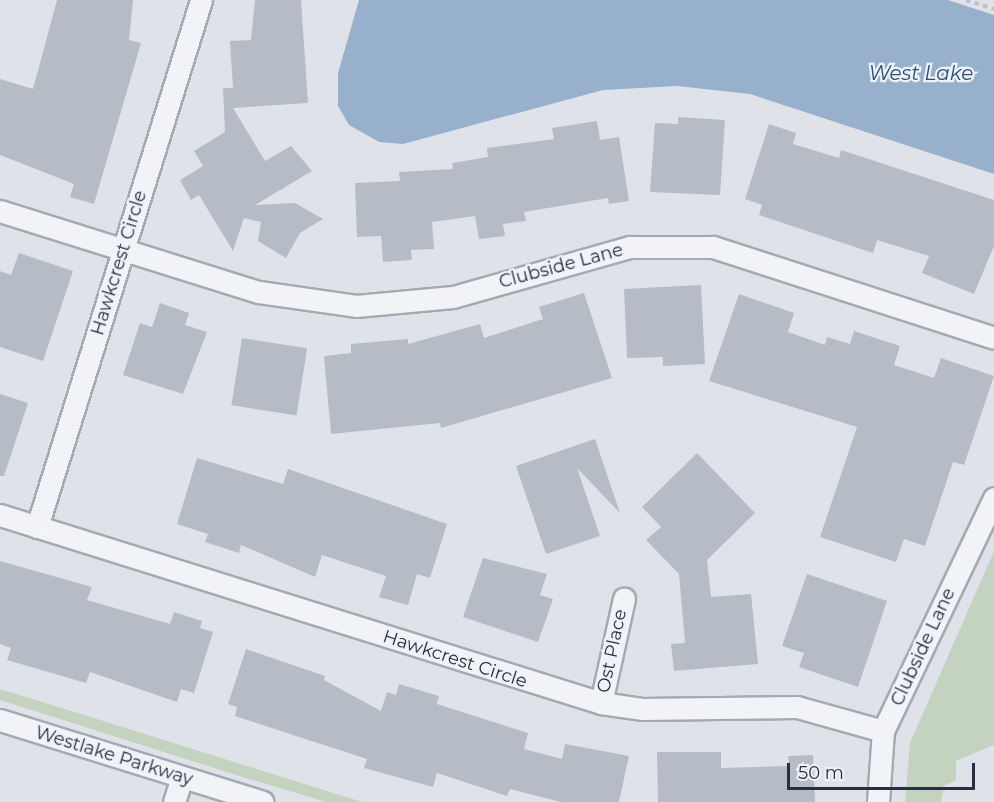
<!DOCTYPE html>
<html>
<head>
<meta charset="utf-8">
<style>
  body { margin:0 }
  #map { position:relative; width:994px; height:802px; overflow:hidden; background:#dfe3e9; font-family:Montserrat,sans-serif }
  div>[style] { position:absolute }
  .green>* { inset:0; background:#c4d3bf }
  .water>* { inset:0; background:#97b0cc }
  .building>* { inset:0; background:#b5bcc6; transform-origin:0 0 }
  .path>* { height:4px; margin-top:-2px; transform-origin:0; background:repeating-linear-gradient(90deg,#bdc0c8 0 4.5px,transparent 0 9px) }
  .roads { filter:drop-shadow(2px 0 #a4aab3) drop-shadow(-2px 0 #a4aab3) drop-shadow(0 2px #a4aab3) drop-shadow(0 -2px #a4aab3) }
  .minor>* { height:21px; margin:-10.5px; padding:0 10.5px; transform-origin:10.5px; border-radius:10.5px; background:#f2f3f7 }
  span { translate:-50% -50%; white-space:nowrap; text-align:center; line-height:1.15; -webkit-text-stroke:4.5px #eef2f6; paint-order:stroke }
  .street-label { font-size:18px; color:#263041 }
  .water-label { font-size:20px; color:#2e4f78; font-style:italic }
  .scale { position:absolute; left:787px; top:763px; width:188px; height:27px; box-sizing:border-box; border:3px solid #263041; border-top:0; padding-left:8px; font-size:18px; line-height:21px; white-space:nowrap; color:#263041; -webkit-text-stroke:4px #eef2f6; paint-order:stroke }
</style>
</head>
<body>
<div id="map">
  <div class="green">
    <div style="clip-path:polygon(994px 551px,994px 745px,956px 761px,956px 780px,944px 786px,941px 802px,905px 802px,910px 743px)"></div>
    <div style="clip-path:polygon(0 689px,78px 713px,362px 802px,326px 802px,233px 774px,0 700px)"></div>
  </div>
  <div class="water">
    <div style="clip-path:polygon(359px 0,948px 0,994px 15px,994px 174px,750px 94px,677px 86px,603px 90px,403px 144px,379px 142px,349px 125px,338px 106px,338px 73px)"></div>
  </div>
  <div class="building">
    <div style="clip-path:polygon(57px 0,133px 0,129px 40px,141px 43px,94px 204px,70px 197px,74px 184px,0 155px,0 79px,33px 89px)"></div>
    <div style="clip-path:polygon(255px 0,301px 0,308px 103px,233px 108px,265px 161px,291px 146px,312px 171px,255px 205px,295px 203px,323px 219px,300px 233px,286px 258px,258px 241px,261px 222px,244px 218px,233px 251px,199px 195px,191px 200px,180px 180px,203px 166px,194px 151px,225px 132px,223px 88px,233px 88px,230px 41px,251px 40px)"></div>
    <div style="clip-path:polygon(678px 117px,725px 120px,720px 195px,650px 192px,655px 123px,678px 124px)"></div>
    <div style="clip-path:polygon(597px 121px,600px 140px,619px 137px,629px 201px,609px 204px,608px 198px,524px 212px,526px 221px,503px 224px,505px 236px,479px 239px,475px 216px,432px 222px,434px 249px,411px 250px,412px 260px,383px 262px,381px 236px,357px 237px,355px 183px,400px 181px,399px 172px,453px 169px,452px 163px,488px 157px,487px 148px,554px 139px,552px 128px)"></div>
    <div style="clip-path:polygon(769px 124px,796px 133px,793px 144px,839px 158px,841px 150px,994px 200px,994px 246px,974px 294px,922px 273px,929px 256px,877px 240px,873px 253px,759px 215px,762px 205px,745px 199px)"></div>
    <div style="clip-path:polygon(19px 253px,73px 271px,43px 361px,0 347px,0 271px,11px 275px)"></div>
    <div style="clip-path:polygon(701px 285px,705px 364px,663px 366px,663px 357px,627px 358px,624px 289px)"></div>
    <div style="clip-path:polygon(584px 293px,612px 378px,441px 428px,440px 423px,331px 434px,324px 356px,351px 353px,351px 344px,408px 339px,408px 344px,480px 324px,484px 338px,543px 319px,539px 307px)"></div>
    <div style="clip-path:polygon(739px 294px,794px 313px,788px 332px,825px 345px,827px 337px,850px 344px,854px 331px,900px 346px,894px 365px,934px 378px,941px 358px,994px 376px,964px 465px,953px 462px,925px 546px,904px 539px,896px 562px,820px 537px,857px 427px,709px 381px)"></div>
    <div style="clip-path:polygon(160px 303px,189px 313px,185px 325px,207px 332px,183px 394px,123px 375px,140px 323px,152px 327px)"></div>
    <div style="left:242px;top:338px;width:66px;height:68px;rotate:9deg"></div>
    <div style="clip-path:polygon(0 394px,28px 403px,4px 476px,0 476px)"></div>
    <div style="clip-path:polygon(595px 439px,620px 513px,577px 468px,600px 536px,546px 554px,516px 466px)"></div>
    <div style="clip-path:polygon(697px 453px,755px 513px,707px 560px,711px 597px,751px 594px,758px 664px,674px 671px,671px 644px,685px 643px,679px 574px,646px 540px,661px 527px,642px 507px)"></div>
    <div style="clip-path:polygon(197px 458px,283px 484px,288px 469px,447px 524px,430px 578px,417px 574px,408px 605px,379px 597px,386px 576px,322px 555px,315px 577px,241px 545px,239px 553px,205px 542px,208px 534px,177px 524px)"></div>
    <div style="clip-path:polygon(483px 558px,547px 574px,540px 595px,553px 599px,538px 642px,463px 617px)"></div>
    <div style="clip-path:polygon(0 561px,92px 587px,87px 600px,170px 624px,174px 612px,202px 621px,200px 628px,213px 632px,194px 693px,181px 689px,177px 702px,90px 672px,86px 683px,7px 660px,11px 648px,0 644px)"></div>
    <div style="clip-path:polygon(807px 574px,887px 601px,858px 687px,799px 667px,804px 653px,782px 646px)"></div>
    <div style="clip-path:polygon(246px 649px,325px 676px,324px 680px,381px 711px,387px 692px,396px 695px,399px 684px,439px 696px,437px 704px,528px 733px,524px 749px,562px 759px,565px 744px,629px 756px,619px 802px,561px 802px,510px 789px,507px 796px,437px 773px,433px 787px,364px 768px,367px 759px,235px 716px,237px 707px,228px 704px)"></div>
    <div style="clip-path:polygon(657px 752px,721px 752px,721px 768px,789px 766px,788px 756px,813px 755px,815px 802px,658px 802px)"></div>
  </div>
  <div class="path">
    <div style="left:966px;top:0;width:29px;rotate:18deg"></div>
  </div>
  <div class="roads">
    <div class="minor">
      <div style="left:0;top:211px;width:271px;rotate:17.4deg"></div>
      <div style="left:259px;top:292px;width:98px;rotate:8.2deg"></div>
      <div style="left:356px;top:306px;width:97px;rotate:-5.3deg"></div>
      <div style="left:453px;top:297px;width:184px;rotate:-15.8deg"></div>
      <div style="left:630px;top:247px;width:83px"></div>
      <div style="left:713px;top:247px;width:295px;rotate:17.9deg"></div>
      <div style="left:0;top:515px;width:630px;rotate:17.37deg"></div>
      <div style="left:601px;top:703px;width:41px;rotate:8.3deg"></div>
      <div style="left:642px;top:709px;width:155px;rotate:-0.7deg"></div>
      <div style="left:797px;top:707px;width:89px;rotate:15.6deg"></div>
      <div style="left:37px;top:527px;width:552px;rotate:-72.71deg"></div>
      <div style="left:601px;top:703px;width:107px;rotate:-77.6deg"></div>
      <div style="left:0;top:720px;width:275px;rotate:17.3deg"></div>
      <div style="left:174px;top:802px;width:26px;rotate:-72deg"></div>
      <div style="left:878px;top:802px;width:71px;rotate:-86deg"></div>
      <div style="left:883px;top:731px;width:258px;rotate:-64.5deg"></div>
    </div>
  </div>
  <div class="street-label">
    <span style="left:119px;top:263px;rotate:-73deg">Hawkcrest Circle</span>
    <span style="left:561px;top:266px;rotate:-15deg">Clubside Lane</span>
    <span style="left:923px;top:647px;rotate:-65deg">Clubside Lane</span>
    <span style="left:612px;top:651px;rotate:-78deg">Ost Place</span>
    <span style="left:455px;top:659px;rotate:18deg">Hawkcrest Circle</span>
    <span style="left:114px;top:756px;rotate:17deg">Westlake Parkway</span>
  </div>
  <div class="water-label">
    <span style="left:921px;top:73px">West Lake</span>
  </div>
  <div class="scale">50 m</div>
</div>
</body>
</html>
